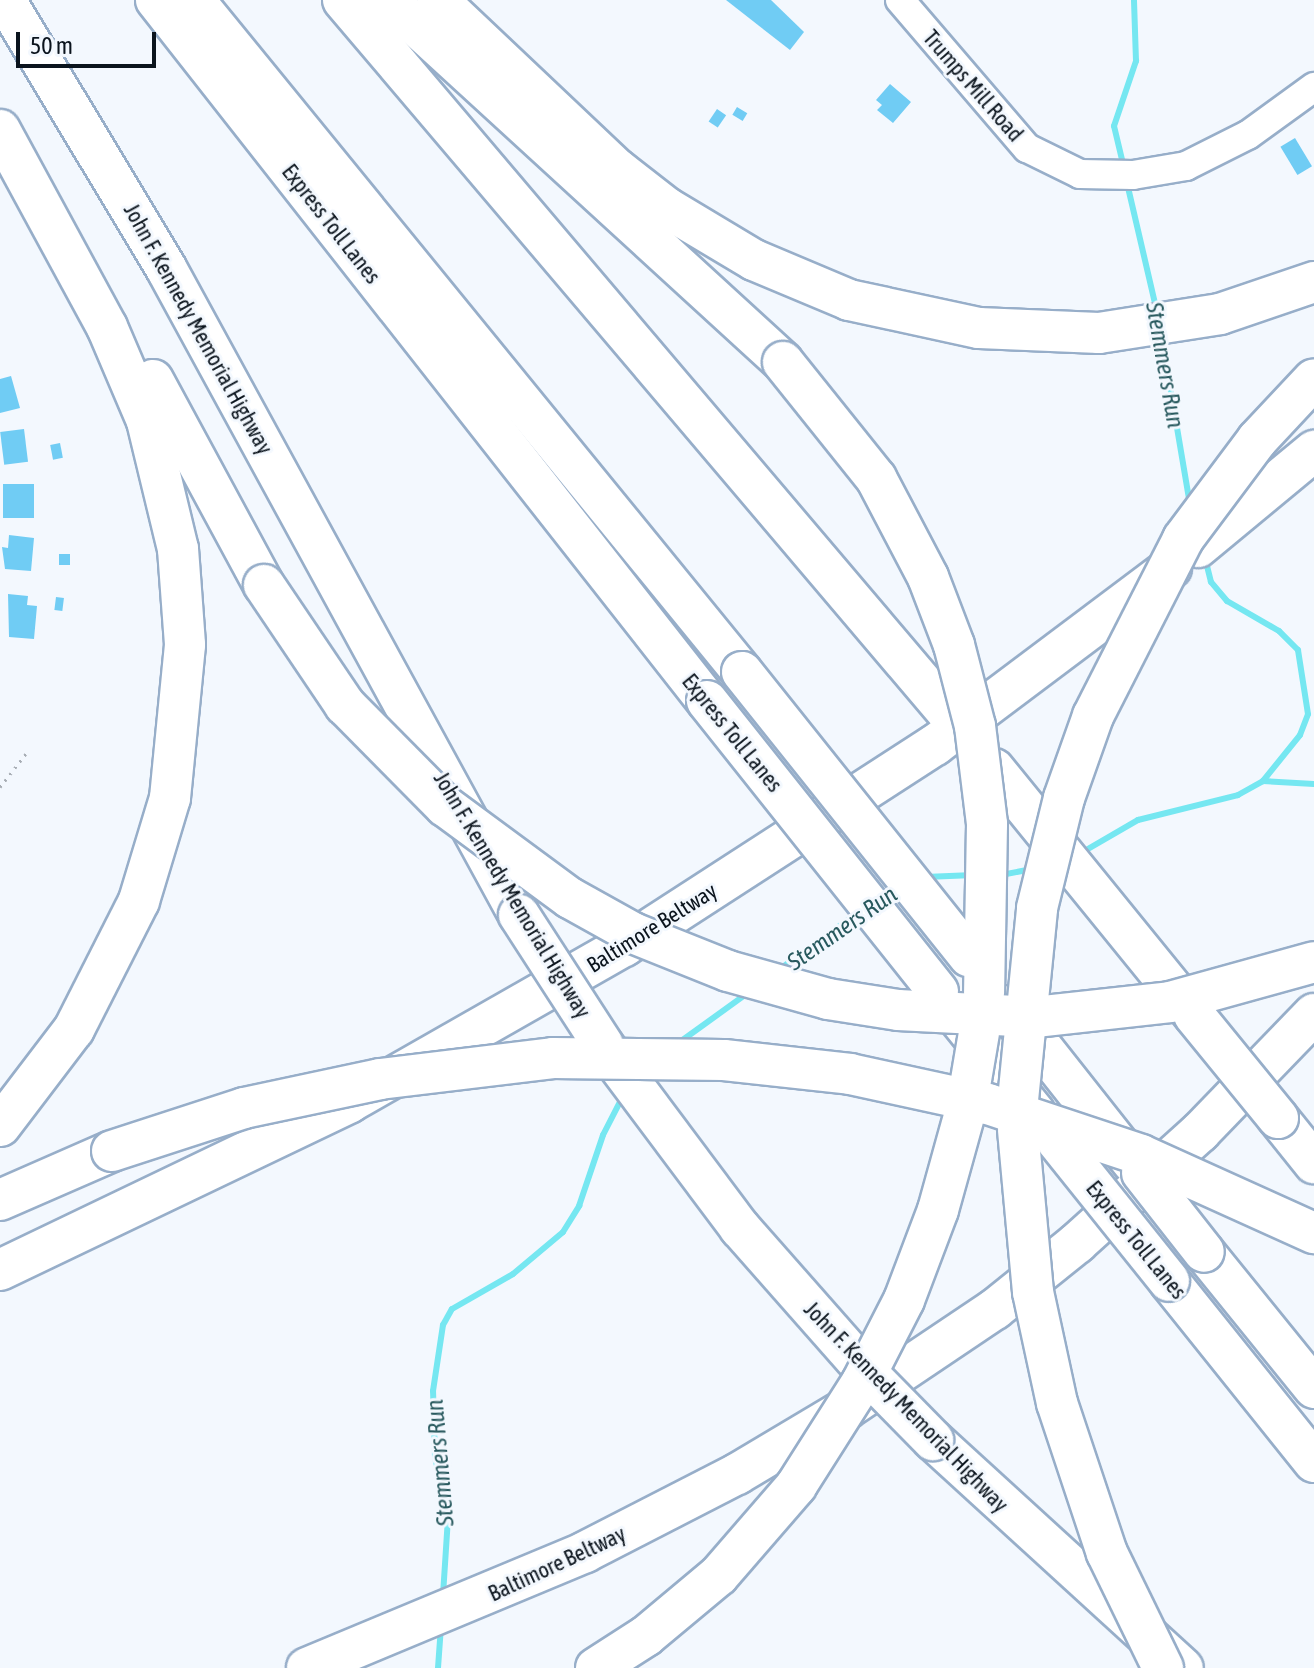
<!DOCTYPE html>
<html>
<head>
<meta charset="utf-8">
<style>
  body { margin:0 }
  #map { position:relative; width:1314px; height:1668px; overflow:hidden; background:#f3f8fe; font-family:"Asap Condensed",sans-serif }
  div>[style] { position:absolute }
  .stream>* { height:6px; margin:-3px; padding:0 3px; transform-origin:3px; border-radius:3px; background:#75e7f1 }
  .building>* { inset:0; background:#70ccf4; transform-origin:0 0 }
  .path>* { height:3px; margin-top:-1.5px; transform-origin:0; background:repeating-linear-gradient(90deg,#a8aeb5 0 2px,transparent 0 8px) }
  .roads { filter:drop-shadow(2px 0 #97aec9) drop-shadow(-2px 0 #97aec9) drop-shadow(0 2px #97aec9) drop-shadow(0 -2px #97aec9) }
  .minor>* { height:28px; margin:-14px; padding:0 14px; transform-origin:14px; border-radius:14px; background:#fff }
  .highway>* { height:40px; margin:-20px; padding:0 20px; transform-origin:20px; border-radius:20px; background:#fff }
  .bridges { filter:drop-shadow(2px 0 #97aec9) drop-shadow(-2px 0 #97aec9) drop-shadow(0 2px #97aec9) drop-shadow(0 -2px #97aec9) }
  .highway-bridge>* { height:40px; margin:-20px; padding:0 20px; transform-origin:20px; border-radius:20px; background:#fff }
  span { translate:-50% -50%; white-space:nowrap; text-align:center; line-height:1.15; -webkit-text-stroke:6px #f3f8fe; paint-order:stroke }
  .street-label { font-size:22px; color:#0b141d }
  .water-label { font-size:24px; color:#28595e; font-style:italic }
  .scale { position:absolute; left:16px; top:32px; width:140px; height:36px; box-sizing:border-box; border:4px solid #0b141d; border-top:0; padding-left:10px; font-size:24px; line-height:28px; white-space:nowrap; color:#0b141d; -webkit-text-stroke:6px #f3f8fe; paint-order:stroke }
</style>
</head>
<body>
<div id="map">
  <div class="stream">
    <div style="left:1124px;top:168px;width:43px;rotate:-103.4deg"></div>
    <div style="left:1114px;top:126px;width:69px;rotate:-71.3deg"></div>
    <div style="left:1136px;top:61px;width:61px;rotate:-91.9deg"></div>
    <div style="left:1127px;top:183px;width:132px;rotate:76.9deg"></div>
    <div style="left:1162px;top:339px;width:168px;rotate:80.4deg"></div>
    <div style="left:1263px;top:781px;width:51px;rotate:3.4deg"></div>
    <div style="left:1081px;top:853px;width:66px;rotate:-30.1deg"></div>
    <div style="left:1138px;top:820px;width:103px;rotate:-14deg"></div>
    <div style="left:1238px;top:795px;width:29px;rotate:-29deg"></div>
    <div style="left:1263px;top:781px;width:59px;rotate:-51.2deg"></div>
    <div style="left:1300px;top:735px;width:22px;rotate:-69deg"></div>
    <div style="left:1308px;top:714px;width:65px;rotate:-98.9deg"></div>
    <div style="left:1298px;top:650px;width:27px;rotate:-135deg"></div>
    <div style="left:1279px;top:631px;width:60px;rotate:-150deg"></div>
    <div style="left:1227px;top:601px;width:25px;rotate:-130deg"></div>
    <div style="left:1211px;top:582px;width:25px;rotate:-104deg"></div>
    <div style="left:1001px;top:875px;width:33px;rotate:-11deg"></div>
    <div style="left:925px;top:877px;width:49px;rotate:-2.3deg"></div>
    <div style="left:780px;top:969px;width:97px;rotate:-35.8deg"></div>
    <div style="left:677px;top:1044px;width:89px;rotate:-35.8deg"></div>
    <div style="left:443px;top:1595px;width:77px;rotate:-86.3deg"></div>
    <div style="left:448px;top:1518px;width:62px;rotate:-102deg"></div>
    <div style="left:435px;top:1457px;width:66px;rotate:-91.7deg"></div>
    <div style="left:433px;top:1391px;width:67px;rotate:-81.4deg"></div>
    <div style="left:443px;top:1325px;width:18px;rotate:-61deg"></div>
    <div style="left:452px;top:1309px;width:70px;rotate:-29.8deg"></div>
    <div style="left:513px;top:1274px;width:65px;rotate:-40deg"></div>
    <div style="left:563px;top:1232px;width:31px;rotate:-58deg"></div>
    <div style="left:579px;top:1206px;width:75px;rotate:-71.3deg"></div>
    <div style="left:603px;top:1135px;width:44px;rotate:-62.9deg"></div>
    <div style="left:438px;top:1668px;width:42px;rotate:-85.9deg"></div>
  </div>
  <div class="building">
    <div style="clip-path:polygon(726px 0,771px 0,804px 32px,790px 50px)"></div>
    <div style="clip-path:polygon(890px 84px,911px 102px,893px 123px,877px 110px,882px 105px,876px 100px)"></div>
    <div style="left:737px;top:107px;width:12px;height:9px;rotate:31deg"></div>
    <div style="left:717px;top:109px;width:11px;height:15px;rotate:34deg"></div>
    <div style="left:1295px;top:138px;width:33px;height:17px;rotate:59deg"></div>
    <div style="clip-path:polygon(11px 376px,20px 408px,0 413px,0 379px)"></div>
    <div style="left:24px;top:429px;width:33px;height:24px;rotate:83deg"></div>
    <div style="left:60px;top:443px;width:15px;height:10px;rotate:79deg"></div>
    <div style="left:34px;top:484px;width:34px;height:31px;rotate:90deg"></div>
    <div style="clip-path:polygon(9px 535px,34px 538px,31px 571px,5px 569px,2px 547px,8px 548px)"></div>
    <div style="left:59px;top:554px;width:11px;height:11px"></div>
    <div style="clip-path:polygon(8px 594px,28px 596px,27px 605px,37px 606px,34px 639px,9px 637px)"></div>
    <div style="left:56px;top:597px;width:8px;height:13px;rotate:7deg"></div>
  </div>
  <div class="path">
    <div style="left:0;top:787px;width:46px;rotate:-52.1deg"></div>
  </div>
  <div class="roads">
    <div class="minor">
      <div style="left:900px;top:0;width:195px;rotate:49.4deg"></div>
      <div style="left:1027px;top:148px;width:59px;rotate:26.1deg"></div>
      <div style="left:1080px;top:174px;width:53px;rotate:1.1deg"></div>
      <div style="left:1133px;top:175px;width:54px;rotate:-9.6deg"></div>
      <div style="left:1186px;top:166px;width:69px;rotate:-26.6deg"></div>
      <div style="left:1248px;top:135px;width:82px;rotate:-36deg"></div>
    </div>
    <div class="highway">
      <div style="left:5px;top:0;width:313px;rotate:59deg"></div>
      <div style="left:166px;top:268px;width:737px;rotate:61.38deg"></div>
      <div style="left:156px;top:0;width:892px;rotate:51.83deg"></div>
      <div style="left:194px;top:0;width:867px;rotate:50.8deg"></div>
      <div style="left:343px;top:0;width:944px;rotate:49.68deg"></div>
      <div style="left:388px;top:0;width:536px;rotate:42.5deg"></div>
      <div style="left:438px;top:0;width:246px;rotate:43.4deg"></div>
      <div style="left:617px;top:169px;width:63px;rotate:38deg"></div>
      <div style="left:667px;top:208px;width:101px;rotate:30.9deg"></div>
      <div style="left:754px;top:260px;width:103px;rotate:22.8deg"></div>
      <div style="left:849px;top:300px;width:133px;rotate:12.2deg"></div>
      <div style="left:979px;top:328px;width:120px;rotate:2.4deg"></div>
      <div style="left:1099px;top:333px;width:122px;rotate:-8.9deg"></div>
      <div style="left:1220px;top:314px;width:99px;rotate:-18.8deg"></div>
      <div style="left:0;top:130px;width:224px;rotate:61.5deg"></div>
      <div style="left:107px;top:327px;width:102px;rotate:66.9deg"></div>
      <div style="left:147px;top:421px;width:132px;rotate:76.4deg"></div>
      <div style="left:178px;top:549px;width:96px;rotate:85.8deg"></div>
      <div style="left:185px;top:645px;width:154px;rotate:95.6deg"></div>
      <div style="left:170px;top:798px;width:108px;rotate:106.8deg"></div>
      <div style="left:139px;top:901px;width:144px;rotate:116.9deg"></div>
      <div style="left:74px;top:1029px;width:122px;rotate:127.3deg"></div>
      <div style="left:153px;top:380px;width:233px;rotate:61.6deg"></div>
      <div style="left:1198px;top:547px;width:151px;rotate:-39.6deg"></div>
      <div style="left:994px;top:769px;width:317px;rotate:50.9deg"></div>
      <div style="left:1009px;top:1006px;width:200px;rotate:51.7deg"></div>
      <div style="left:960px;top:1020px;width:119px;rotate:51.1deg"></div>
      <div style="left:603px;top:1045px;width:229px;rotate:53.2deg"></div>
      <div style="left:740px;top:1228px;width:204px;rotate:48.6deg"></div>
      <div style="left:1278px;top:1118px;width:58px;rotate:51.3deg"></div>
      <div style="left:0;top:1200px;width:122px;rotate:-23.6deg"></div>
      <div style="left:1204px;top:1252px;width:175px;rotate:51deg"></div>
      <div style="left:0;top:1270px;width:388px;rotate:-25.6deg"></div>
      <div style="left:350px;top:1102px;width:315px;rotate:-29.7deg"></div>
      <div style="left:624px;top:946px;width:370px;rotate:-32.9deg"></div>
      <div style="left:935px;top:745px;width:295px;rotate:-36.9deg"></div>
      <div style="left:1169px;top:1281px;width:232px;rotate:51.3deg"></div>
      <div style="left:933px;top:1440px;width:338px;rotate:42.4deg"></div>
      <div style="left:307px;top:1668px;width:301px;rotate:-22.6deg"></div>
      <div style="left:585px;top:1552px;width:171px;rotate:-27.2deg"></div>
      <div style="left:737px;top:1474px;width:127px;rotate:-30.8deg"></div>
      <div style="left:846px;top:1409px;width:179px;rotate:-33.9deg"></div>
      <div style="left:995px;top:1309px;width:105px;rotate:-38.8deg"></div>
      <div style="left:1077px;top:1243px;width:166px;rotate:-42.1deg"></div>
      <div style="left:1200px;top:1132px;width:164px;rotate:-46deg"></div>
    </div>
  </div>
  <div class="bridges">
    <div class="highway-bridge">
      <div style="left:783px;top:362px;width:149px;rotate:51.3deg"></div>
      <div style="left:876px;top:478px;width:112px;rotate:62.3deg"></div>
      <div style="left:928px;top:577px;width:73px;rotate:69.1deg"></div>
      <div style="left:954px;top:645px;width:84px;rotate:75.5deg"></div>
      <div style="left:975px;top:726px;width:99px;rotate:83deg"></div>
      <div style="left:987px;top:824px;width:169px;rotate:91deg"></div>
      <div style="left:264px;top:585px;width:145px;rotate:56deg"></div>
      <div style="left:345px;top:705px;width:142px;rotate:45.3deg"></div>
      <div style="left:445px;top:806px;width:155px;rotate:36.4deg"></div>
      <div style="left:570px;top:898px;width:72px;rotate:29.1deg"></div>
      <div style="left:633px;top:933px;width:102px;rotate:21.8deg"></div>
      <div style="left:728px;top:971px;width:104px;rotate:15.6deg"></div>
      <div style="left:828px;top:999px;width:71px;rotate:8.9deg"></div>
      <div style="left:898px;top:1010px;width:137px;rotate:2.9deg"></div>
      <div style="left:1035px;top:1017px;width:136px;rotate:-6.3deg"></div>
      <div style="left:1170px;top:1002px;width:149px;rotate:-15.5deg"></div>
      <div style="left:742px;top:672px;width:364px;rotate:51.4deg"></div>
      <div style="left:707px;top:701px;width:371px;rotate:51.5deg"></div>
      <div style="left:519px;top:915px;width:155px;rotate:57.1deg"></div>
      <div style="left:1194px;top:1015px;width:133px;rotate:50.8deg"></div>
      <div style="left:970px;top:1086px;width:54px;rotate:-80.4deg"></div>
      <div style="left:1018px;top:1100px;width:193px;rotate:-84.3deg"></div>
      <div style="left:1037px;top:908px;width:113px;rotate:-76.2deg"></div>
      <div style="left:1064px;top:798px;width:87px;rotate:-70.5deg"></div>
      <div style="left:1093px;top:716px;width:199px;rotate:-63deg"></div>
      <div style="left:1183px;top:539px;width:124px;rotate:-53.2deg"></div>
      <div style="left:1257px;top:440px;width:83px;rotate:-46.9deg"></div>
      <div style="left:1018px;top:1130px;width:163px;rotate:84.7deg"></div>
      <div style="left:1033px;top:1292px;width:114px;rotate:77.8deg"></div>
      <div style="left:1057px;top:1403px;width:158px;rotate:71.6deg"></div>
      <div style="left:1107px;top:1553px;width:128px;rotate:64deg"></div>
      <div style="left:1057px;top:1141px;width:179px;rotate:51.3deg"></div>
      <div style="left:112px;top:1151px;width:139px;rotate:-18deg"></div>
      <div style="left:244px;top:1108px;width:139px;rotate:-12deg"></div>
      <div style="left:380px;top:1079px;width:174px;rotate:-6.9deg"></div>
      <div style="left:553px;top:1058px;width:171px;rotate:0.7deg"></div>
      <div style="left:724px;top:1060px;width:127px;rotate:6.3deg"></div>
      <div style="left:850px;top:1074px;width:141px;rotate:12.3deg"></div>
      <div style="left:988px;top:1104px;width:161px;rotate:18.4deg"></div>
      <div style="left:1141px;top:1155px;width:190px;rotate:24.3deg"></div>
      <div style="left:1142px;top:1173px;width:100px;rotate:51.9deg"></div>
      <div style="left:875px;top:1381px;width:83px;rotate:45.5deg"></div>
      <div style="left:596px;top:1668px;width:59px;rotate:-32.6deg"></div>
      <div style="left:646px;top:1636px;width:95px;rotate:-39.9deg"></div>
      <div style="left:719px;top:1575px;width:118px;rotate:-49.1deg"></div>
      <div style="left:796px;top:1486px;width:123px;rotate:-57.6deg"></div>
      <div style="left:862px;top:1382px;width:92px;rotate:-62.9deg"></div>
      <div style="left:904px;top:1300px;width:96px;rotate:-69.3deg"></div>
      <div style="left:938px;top:1210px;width:98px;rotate:-74.5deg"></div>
    </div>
  </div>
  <div class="street-label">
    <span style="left:973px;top:86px;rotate:49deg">Trumps Mill Road</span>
    <span style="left:331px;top:224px;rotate:52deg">Express Toll Lanes</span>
    <span style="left:198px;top:329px;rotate:61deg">John F. Kennedy Memorial Highway</span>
    <span style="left:732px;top:733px;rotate:51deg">Express Toll Lanes</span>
    <span style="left:512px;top:895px;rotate:59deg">John F. Kennedy Memorial Highway</span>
    <span style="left:652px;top:928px;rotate:-32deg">Baltimore Beltway</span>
    <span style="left:1136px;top:1240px;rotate:51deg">Express Toll Lanes</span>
    <span style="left:906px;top:1407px;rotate:46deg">John F. Kennedy Memorial Highway</span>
    <span style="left:557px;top:1564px;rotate:-25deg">Baltimore Beltway</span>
  </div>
  <div class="water-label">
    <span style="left:1165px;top:365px;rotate:80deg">Stemmers Run</span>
    <span style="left:842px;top:928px;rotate:-35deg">Stemmers Run</span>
    <span style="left:440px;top:1463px;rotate:-95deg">Stemmers Run</span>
  </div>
  <div class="scale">50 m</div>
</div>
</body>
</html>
